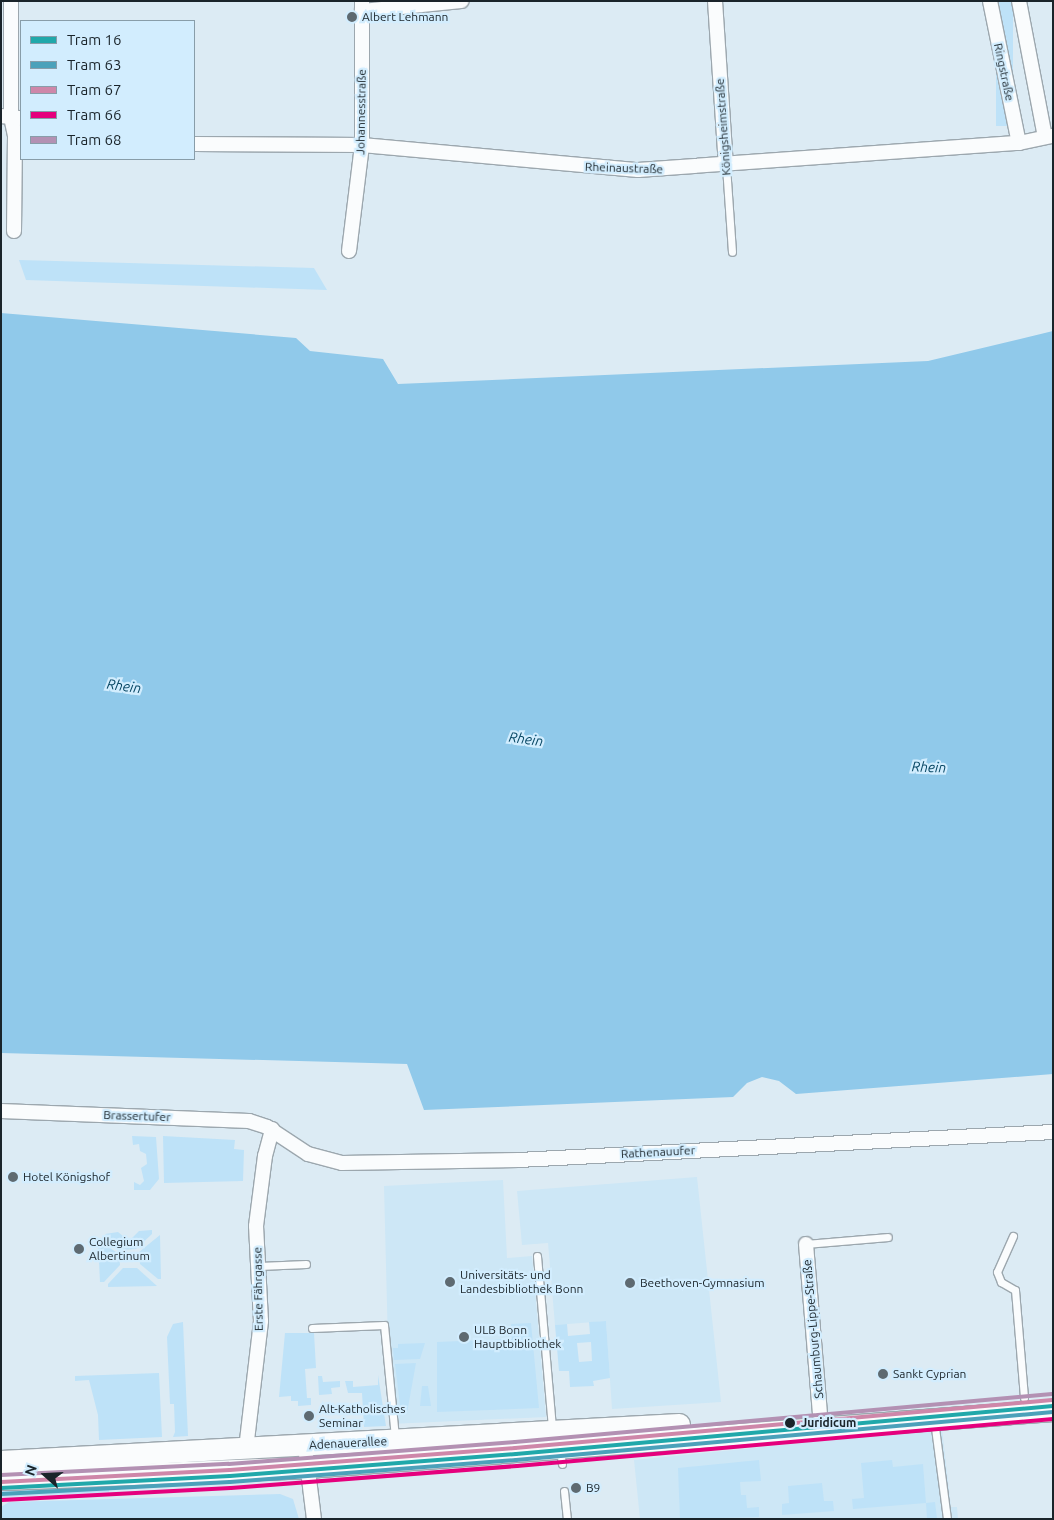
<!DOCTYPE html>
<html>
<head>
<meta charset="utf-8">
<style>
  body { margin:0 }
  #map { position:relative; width:1054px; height:1520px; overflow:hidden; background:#dcebf4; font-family:Ubuntu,sans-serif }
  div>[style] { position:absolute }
  .built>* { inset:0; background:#cde7f6 }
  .green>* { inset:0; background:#bee2f8; transform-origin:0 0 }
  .water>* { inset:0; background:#90c9ea }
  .roads { filter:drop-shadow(1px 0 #9ca7ae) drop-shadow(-1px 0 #9ca7ae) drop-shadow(0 1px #9ca7ae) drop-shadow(0 -1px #9ca7ae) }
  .service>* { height:7px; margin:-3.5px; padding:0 3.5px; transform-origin:3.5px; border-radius:3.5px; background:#fafcfd }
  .minor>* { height:14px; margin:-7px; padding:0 7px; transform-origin:7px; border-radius:7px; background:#fafcfd }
  .primary>* { height:21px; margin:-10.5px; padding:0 10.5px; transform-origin:10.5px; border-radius:10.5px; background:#fafcfd }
  .tram-1>* { height:4px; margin:-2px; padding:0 2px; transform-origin:2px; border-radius:2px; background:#20a8aa }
  .tram-2>* { height:4px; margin:-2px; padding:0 2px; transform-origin:2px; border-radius:2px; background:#4ba1ba }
  .tram-3>* { height:4px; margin:-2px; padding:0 2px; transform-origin:2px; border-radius:2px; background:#ce87a9 }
  .tram-4>* { height:4px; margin:-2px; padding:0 2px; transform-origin:2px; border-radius:2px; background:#e5007d }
  .tram-5>* { height:4px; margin:-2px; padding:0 2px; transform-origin:2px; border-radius:2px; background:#b391b3 }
  .dots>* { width:14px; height:14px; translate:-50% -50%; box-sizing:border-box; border:2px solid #d2edfe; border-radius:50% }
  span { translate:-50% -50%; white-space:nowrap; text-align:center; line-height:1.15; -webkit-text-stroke:4.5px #d2edfe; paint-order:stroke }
  .poi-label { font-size:12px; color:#1a242a }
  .left { translate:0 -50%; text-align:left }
  .street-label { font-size:12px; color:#1a242a }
  .stop-label { font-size:12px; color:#1a242a; font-weight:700 }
  .water-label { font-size:14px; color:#094865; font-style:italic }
  .frame { position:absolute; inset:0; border:2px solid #1a242a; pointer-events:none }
  .legend { position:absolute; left:20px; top:20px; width:175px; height:140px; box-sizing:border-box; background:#d2edfe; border:1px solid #889da9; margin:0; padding:6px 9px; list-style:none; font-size:15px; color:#1a242a }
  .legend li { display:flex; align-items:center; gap:10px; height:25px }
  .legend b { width:25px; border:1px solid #889da9 }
  .north { position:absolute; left:20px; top:1450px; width:50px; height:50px; -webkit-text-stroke:4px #d2edfe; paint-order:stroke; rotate:289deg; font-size:14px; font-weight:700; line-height:20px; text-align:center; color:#1a242a }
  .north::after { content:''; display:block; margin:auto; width:18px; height:22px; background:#1a242a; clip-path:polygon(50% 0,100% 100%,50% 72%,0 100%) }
</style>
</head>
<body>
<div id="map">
  <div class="built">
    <div style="clip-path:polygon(697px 1177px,721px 1402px,612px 1409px,606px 1321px,555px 1325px,548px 1243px,522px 1245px,517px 1191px)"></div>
    <div style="clip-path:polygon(503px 1180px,507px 1258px,532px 1256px,546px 1417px,390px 1424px,384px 1186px)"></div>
    <div style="clip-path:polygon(942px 1429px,951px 1507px,957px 1507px,958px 1519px,640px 1519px,634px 1460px)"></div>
  </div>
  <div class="green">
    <div style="left:996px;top:1px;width:17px;height:125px"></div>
    <div style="clip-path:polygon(19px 260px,314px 268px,327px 290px,26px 280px)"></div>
    <div style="clip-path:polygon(132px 1136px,156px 1137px,159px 1179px,150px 1190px,134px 1190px,134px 1182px,140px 1185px,144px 1181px,141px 1168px,147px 1164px,146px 1154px,140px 1151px,139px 1144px,133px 1145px)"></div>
    <div style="clip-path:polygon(163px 1136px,235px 1140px,234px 1149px,244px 1150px,243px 1181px,164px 1183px)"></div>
    <div style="clip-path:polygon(152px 1230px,152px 1234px,136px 1249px,122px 1250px,105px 1234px,118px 1232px,129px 1241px,139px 1231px)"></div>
    <div style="clip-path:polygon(160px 1235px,161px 1279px,158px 1279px,140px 1264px,139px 1252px)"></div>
    <div style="clip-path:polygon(98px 1240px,119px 1254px,120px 1265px,104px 1282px,100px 1282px)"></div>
    <div style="clip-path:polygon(123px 1268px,137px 1268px,157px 1286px,108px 1287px,108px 1284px)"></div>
    <div style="clip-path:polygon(evenodd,606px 1321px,610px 1378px,593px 1381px,594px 1386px,570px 1387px,569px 1371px,559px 1371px,555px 1325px,567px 1324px,568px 1336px,590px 1334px,589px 1322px,606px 1321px,591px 1342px,592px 1361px,579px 1362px,577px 1343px,591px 1342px)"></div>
    <div style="clip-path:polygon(183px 1322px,188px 1436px,173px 1437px,175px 1432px,174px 1404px,170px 1404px,167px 1337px,173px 1324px)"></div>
    <div style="clip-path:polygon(531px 1323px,539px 1408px,437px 1412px,437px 1342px,512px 1339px,511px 1324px)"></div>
    <div style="clip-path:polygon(285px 1333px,314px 1333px,316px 1368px,305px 1369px,307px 1398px,311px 1398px,311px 1405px,298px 1406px,298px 1401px,291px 1401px,291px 1396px,279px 1397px)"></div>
    <div style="clip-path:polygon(425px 1343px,420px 1359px,394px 1360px,393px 1348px,398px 1348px,398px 1344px)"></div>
    <div style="clip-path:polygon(416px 1363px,407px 1413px,401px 1414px,395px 1364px)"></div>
    <div style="clip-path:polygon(159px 1373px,162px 1437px,99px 1440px,98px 1415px,89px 1380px,75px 1381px,75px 1376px)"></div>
    <div style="clip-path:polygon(378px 1375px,386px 1426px,364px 1427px,362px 1393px,348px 1393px,345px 1381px,353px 1381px,353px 1387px,378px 1385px)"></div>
    <div style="clip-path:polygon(318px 1376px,322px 1376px,323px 1382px,340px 1381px,340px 1387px,331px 1388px,332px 1394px,319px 1395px)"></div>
    <div style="clip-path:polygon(422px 1386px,428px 1386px,431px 1406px,420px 1406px)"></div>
    <div style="clip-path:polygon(759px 1460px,761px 1481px,740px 1482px,741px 1495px,746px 1495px,747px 1508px,759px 1507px,759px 1517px,680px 1519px,678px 1468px)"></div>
    <div style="clip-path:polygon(892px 1460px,893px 1467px,923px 1464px,926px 1503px,935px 1502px,937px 1519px,927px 1519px,926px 1503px,853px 1509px,852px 1499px,864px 1498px,861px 1463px)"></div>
    <div style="clip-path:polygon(822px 1483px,824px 1501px,833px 1501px,834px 1511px,782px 1515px,782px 1504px,789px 1503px,788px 1486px)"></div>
    <div style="clip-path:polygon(110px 1485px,109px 1492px,1px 1497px,1px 1488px)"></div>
    <div style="clip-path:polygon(280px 1494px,293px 1499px,299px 1519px,1px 1519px,1px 1507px,9px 1502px)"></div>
  </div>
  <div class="water">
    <div style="clip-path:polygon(1px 313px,296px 338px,310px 351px,383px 359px,398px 384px,928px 361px,1053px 331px,1053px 1074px,796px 1094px,779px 1081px,762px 1077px,747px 1083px,733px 1097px,424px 1110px,407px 1064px,1px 1053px)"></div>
  </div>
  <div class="roads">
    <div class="service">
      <div style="left:726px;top:166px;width:86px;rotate:86deg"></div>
      <div style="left:1013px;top:1236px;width:39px;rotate:114deg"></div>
      <div style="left:997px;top:1272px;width:11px;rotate:68deg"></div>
      <div style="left:1001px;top:1282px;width:16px;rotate:30deg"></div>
      <div style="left:1015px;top:1290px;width:108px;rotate:85.2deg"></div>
      <div style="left:806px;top:1244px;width:82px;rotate:-4.9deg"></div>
      <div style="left:537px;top:1256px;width:174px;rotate:85deg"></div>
      <div style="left:259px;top:1266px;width:47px;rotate:-2.4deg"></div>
      <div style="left:312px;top:1328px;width:72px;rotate:-2.4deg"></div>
      <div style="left:384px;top:1325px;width:114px;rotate:84.4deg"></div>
      <div style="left:934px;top:1420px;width:100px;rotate:82.5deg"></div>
      <div style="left:560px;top:1450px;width:14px;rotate:82deg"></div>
      <div style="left:564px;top:1491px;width:28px;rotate:84deg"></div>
    </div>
    <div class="minor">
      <div style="left:11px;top:1px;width:116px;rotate:90deg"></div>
      <div style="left:11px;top:117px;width:19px;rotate:78deg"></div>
      <div style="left:15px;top:136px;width:95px;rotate:90.6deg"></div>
      <div style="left:715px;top:1px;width:165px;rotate:86.2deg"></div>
      <div style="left:990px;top:1px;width:145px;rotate:78.5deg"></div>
      <div style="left:1019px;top:1px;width:138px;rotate:79.2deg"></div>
      <div style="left:362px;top:11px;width:100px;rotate:-5.8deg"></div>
      <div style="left:1px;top:116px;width:20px;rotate:6deg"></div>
      <div style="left:194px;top:144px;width:168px;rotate:0.3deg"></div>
      <div style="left:362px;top:145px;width:277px;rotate:5.2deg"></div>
      <div style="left:638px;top:170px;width:382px;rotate:-4.1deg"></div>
      <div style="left:1019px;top:143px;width:35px;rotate:-12deg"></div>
      <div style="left:349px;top:251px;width:107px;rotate:-83deg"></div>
      <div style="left:362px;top:145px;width:144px;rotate:-90deg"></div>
      <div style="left:1px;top:1111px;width:248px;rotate:2.3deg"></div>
      <div style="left:249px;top:1121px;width:19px;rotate:18deg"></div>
      <div style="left:267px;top:1127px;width:49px;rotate:33.4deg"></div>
      <div style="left:308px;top:1154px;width:35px;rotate:15deg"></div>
      <div style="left:342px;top:1163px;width:177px;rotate:-1deg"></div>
      <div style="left:519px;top:1160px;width:535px;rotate:-3deg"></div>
      <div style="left:806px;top:1244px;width:171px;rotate:85.3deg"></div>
      <div style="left:305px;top:1446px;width:74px;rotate:83deg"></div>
      <div style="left:246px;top:1449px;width:129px;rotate:-83.3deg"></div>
      <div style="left:261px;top:1321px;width:95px;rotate:-93deg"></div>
      <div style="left:256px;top:1226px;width:71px;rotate:-82.7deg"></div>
      <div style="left:265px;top:1156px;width:28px;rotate:-75deg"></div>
    </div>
    <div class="primary">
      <div style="left:1px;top:1461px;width:679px;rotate:-3.12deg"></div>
      <div style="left:1px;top:1479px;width:306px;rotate:-2.2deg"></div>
      <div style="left:307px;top:1467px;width:748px;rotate:-4.37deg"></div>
    </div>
  </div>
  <div class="tram-1">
    <div style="left:1px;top:1488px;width:229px;rotate:-3deg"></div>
    <div style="left:230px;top:1476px;width:287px;rotate:-4.4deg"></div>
    <div style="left:516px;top:1454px;width:539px;rotate:-5.11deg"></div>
  </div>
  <div class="tram-2">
    <div style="left:1px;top:1494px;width:229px;rotate:-3deg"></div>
    <div style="left:230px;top:1482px;width:287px;rotate:-4.4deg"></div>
    <div style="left:516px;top:1460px;width:539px;rotate:-5.11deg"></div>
  </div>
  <div class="tram-3">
    <div style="left:1px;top:1482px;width:229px;rotate:-3deg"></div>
    <div style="left:230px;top:1470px;width:286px;rotate:-4.4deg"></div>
    <div style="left:515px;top:1448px;width:539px;rotate:-5.11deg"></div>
  </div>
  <div class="tram-4">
    <div style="left:2px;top:1500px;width:229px;rotate:-3deg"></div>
    <div style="left:231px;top:1488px;width:287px;rotate:-4.4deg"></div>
    <div style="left:517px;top:1466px;width:538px;rotate:-5.01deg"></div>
  </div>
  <div class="tram-5">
    <div style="left:1px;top:1475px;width:228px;rotate:-2.8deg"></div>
    <div style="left:229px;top:1464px;width:287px;rotate:-4.4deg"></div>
    <div style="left:515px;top:1442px;width:539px;rotate:-5.11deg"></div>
  </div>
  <div class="dots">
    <div style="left:352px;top:17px;background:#5e6a71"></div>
    <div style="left:13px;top:1177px;background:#5e6a71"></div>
    <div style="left:79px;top:1249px;background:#5e6a71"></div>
    <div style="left:450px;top:1282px;background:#5e6a71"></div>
    <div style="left:630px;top:1283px;background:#5e6a71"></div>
    <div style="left:464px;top:1337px;background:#5e6a71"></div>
    <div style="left:883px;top:1374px;background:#5e6a71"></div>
    <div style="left:309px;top:1416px;background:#5e6a71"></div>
    <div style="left:790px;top:1423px;background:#1a242a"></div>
    <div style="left:576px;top:1488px;background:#5e6a71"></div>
  </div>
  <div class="poi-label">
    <span class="left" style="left:362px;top:17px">Albert Lehmann</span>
    <span class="left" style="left:23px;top:1177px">Hotel Königshof</span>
    <span class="left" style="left:89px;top:1249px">Collegium<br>Albertinum</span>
    <span class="left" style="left:460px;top:1282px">Universitäts- und<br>Landesbibliothek Bonn</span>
    <span class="left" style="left:640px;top:1283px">Beethoven-Gymnasium</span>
    <span class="left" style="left:474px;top:1337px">ULB Bonn<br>Hauptbibliothek</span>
    <span class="left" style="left:893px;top:1374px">Sankt Cyprian</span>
    <span class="left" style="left:319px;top:1416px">Alt-Katholisches<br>Seminar</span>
    <span class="left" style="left:586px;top:1488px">B9</span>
  </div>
  <div class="street-label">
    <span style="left:1004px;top:72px;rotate:78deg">Ringstraße</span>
    <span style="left:361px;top:112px;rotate:-89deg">Johannesstraße</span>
    <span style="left:723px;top:127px;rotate:-94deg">Königsheimstraße</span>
    <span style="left:624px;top:168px;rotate:2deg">Rheinaustraße</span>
    <span style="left:137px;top:1116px;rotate:2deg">Brassertufer</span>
    <span style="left:658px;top:1152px;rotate:-3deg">Rathenauufer</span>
    <span style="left:258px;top:1289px;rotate:-91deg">Erste Fährgasse</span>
    <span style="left:813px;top:1329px;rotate:-95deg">Schaumburg-Lippe-Straße</span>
    <span style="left:348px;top:1443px;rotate:-3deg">Adenauerallee</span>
  </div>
  <div class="stop-label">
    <span class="left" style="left:801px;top:1423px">Juridicum</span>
  </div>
  <div class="water-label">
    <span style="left:124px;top:686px;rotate:8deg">Rhein</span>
    <span style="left:526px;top:739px;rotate:8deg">Rhein</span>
    <span style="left:929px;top:767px;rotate:2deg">Rhein</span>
  </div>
  <div class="frame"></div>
  <ul class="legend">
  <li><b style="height:6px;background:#20a8aa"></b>Tram 16</li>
  <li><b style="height:6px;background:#4ba1ba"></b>Tram 63</li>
  <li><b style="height:6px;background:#ce87a9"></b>Tram 67</li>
  <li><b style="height:6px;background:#e5007d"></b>Tram 66</li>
  <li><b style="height:6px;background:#b391b3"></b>Tram 68</li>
  </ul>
  <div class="north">N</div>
</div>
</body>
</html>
